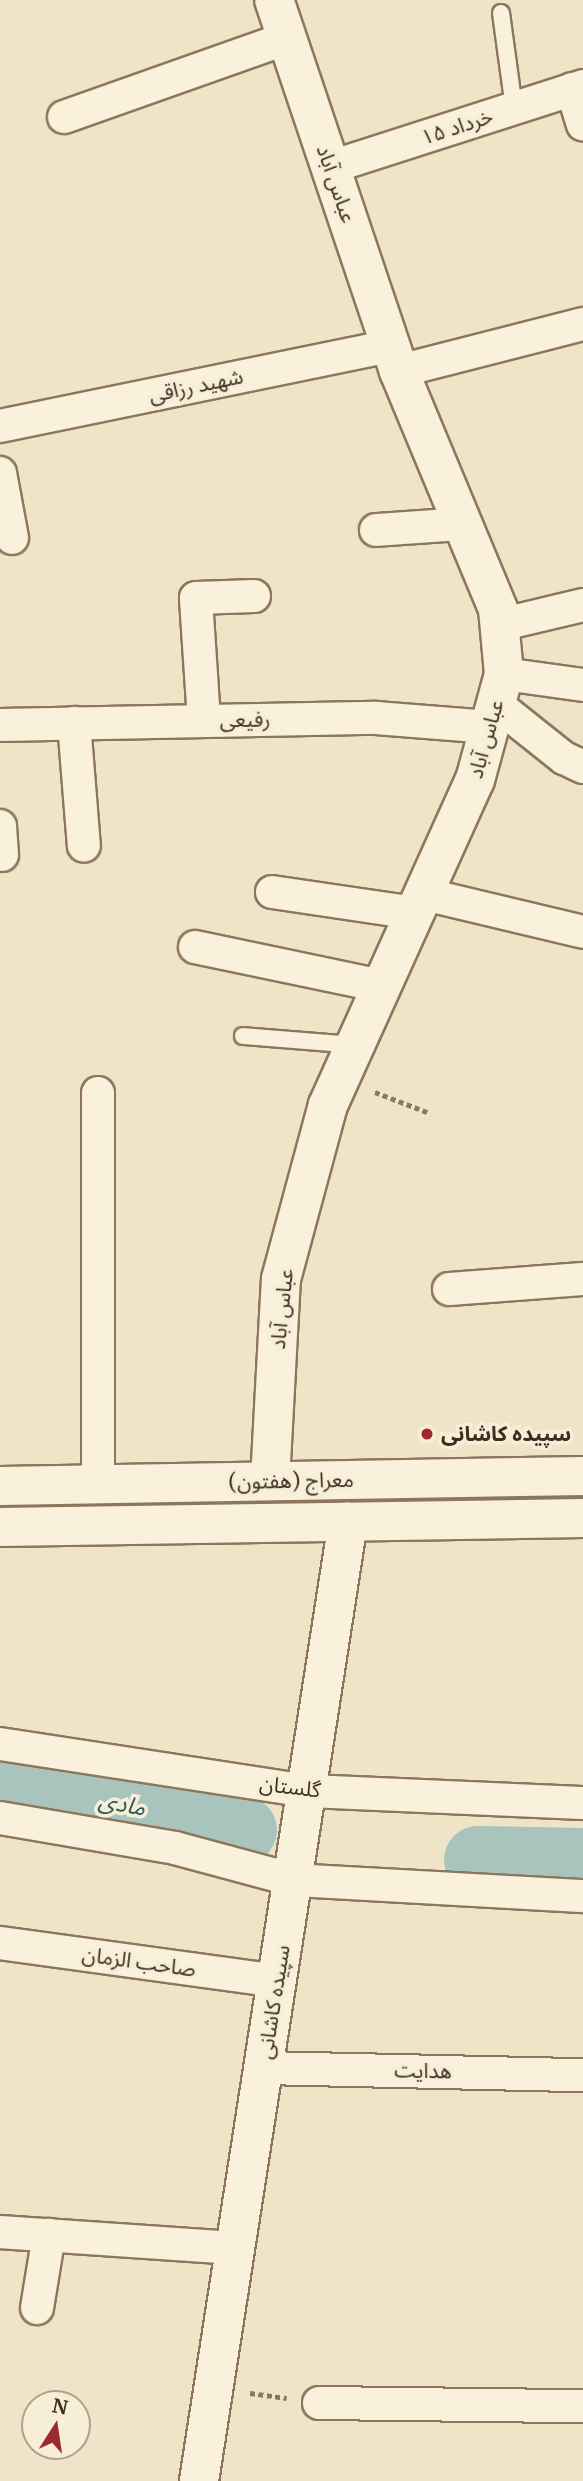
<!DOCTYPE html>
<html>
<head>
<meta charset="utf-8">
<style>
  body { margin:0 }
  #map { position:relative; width:583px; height:2481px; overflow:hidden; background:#f0e4c8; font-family:Merriweather,"Noto Sans Arabic",serif }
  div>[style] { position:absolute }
  .river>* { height:68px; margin:-34px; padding:0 34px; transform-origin:34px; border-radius:34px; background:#a9c4bc }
  .path>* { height:4.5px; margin-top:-2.25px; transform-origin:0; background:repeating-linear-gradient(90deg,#8d765c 0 5px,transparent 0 8.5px) }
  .roads { filter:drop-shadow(2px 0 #8d765c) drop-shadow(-2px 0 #8d765c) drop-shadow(0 2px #8d765c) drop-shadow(0 -2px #8d765c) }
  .lane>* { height:16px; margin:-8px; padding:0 8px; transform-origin:8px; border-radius:8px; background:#faf1dc }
  .street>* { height:32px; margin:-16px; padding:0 16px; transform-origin:16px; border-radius:16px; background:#faf1dc }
  .secondary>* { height:38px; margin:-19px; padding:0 19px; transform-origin:19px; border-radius:19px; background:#faf1dc }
  .dots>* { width:19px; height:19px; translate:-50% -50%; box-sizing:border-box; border:4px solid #f7eed8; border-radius:50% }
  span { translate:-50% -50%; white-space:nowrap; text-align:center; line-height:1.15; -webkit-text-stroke:7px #f7eed8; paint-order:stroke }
  .street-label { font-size:21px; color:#3d2e20 }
  .poi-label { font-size:21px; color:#3d2e20; font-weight:700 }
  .left { translate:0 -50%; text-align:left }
  .water-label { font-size:23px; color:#2f5d5a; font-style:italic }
  .north { position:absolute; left:21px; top:2390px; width:70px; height:70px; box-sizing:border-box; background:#f7eed8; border:2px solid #ada18e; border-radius:50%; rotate:12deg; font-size:19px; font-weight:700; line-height:28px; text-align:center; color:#3d2e20 }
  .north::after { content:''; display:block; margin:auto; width:24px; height:32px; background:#9e2a2b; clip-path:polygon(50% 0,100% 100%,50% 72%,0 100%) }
</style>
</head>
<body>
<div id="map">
  <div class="river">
    <div style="left:0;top:1782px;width:191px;rotate:10deg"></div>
    <div style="left:188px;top:1815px;width:57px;rotate:15.3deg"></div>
    <div style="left:478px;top:1860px;width:105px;rotate:1.1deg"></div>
  </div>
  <div class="path">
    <div style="left:375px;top:1092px;width:56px;rotate:21deg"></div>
    <div style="left:250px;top:2393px;width:37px;rotate:8deg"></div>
  </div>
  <div class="roads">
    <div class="lane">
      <div style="left:501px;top:13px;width:96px;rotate:82.2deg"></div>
      <div style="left:243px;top:1036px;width:112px;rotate:4.6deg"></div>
    </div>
    <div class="street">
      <div style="left:572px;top:89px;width:37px;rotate:73deg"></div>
      <div style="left:64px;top:117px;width:237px;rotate:-19.5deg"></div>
      <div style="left:331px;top:167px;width:265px;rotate:-17.8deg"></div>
      <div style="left:399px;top:371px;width:190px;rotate:-14.3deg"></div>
      <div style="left:0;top:426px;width:399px;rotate:-11.6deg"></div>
      <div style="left:0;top:473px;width:66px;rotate:79.5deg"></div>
      <div style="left:376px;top:530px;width:86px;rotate:-4deg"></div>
      <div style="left:499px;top:625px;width:86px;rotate:-13.4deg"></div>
      <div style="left:504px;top:674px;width:80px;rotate:7.9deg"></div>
      <div style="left:496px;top:704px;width:87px;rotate:38.5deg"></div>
      <div style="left:564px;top:758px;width:21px;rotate:25deg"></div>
      <div style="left:204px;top:720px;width:122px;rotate:-93.8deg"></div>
      <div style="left:196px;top:598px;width:58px;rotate:-2deg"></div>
      <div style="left:74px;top:723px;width:123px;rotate:85.4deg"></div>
      <div style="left:0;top:725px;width:376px;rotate:-1.1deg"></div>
      <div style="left:376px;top:718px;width:114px;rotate:4.5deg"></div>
      <div style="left:0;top:826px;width:29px;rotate:86deg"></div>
      <div style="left:272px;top:892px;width:145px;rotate:8.4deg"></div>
      <div style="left:424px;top:894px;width:163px;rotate:13.4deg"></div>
      <div style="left:195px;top:947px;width:191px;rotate:11.8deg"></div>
      <div style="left:98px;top:1093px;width:391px;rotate:90deg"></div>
      <div style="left:449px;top:1289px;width:134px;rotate:-4.3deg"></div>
      <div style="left:0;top:1744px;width:312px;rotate:8.7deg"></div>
      <div style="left:308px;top:1791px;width:275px;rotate:2.5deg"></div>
      <div style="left:0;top:1818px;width:178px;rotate:9.7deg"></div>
      <div style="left:175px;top:1848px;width:123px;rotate:15.1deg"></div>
      <div style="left:294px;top:1880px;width:289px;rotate:3.2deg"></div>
      <div style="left:0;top:1943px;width:280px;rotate:7.8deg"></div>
      <div style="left:264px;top:2068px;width:319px;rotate:1.3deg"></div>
      <div style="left:0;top:2232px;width:237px;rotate:3.9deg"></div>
      <div style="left:37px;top:2308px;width:74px;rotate:-80.7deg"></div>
      <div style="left:319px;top:2403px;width:264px;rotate:0.7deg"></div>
    </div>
    <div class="secondary">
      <div style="left:270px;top:1481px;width:202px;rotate:-86.9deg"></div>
      <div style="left:281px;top:1279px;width:180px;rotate:-74.9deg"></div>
      <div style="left:328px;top:1105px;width:357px;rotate:-65.7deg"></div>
      <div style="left:475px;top:780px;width:110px;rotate:-74.7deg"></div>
      <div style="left:504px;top:674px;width:65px;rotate:-95.3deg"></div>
      <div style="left:498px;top:609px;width:258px;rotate:-112.6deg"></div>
      <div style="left:399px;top:371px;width:391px;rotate:-108.6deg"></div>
      <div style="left:0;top:1486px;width:583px;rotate:-0.98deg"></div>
      <div style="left:0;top:1527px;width:583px;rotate:-0.88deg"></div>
      <div style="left:199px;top:2481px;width:971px;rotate:-81.17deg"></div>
    </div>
  </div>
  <div class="dots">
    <div style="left:427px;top:1434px;background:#9e2a2b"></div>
  </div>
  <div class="street-label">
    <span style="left:457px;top:127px;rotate:-18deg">۱۵ خرداد</span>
    <span style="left:336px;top:184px;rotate:71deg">عباس آباد</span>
    <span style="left:196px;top:386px;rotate:-12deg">شهید رزاقی</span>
    <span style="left:245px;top:720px;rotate:-1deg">رفیعی</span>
    <span style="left:486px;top:739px;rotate:-74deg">عباس آباد</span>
    <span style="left:282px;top:1309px;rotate:-84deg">عباس آباد</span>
    <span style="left:291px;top:1481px;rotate:-1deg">معراج (هفتون)</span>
    <span style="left:290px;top:1787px;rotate:7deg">گلستان</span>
    <span style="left:139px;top:1962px;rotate:8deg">صاحب الزمان</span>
    <span style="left:274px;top:2002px;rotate:-81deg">سپیده کاشانی</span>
    <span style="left:423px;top:2071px;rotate:1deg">هدایت</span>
  </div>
  <div class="poi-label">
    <span class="left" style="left:441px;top:1434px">سپیده کاشانی</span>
  </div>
  <div class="water-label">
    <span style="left:122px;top:1804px;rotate:10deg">مادی</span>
  </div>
  <div class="north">N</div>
</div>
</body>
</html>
